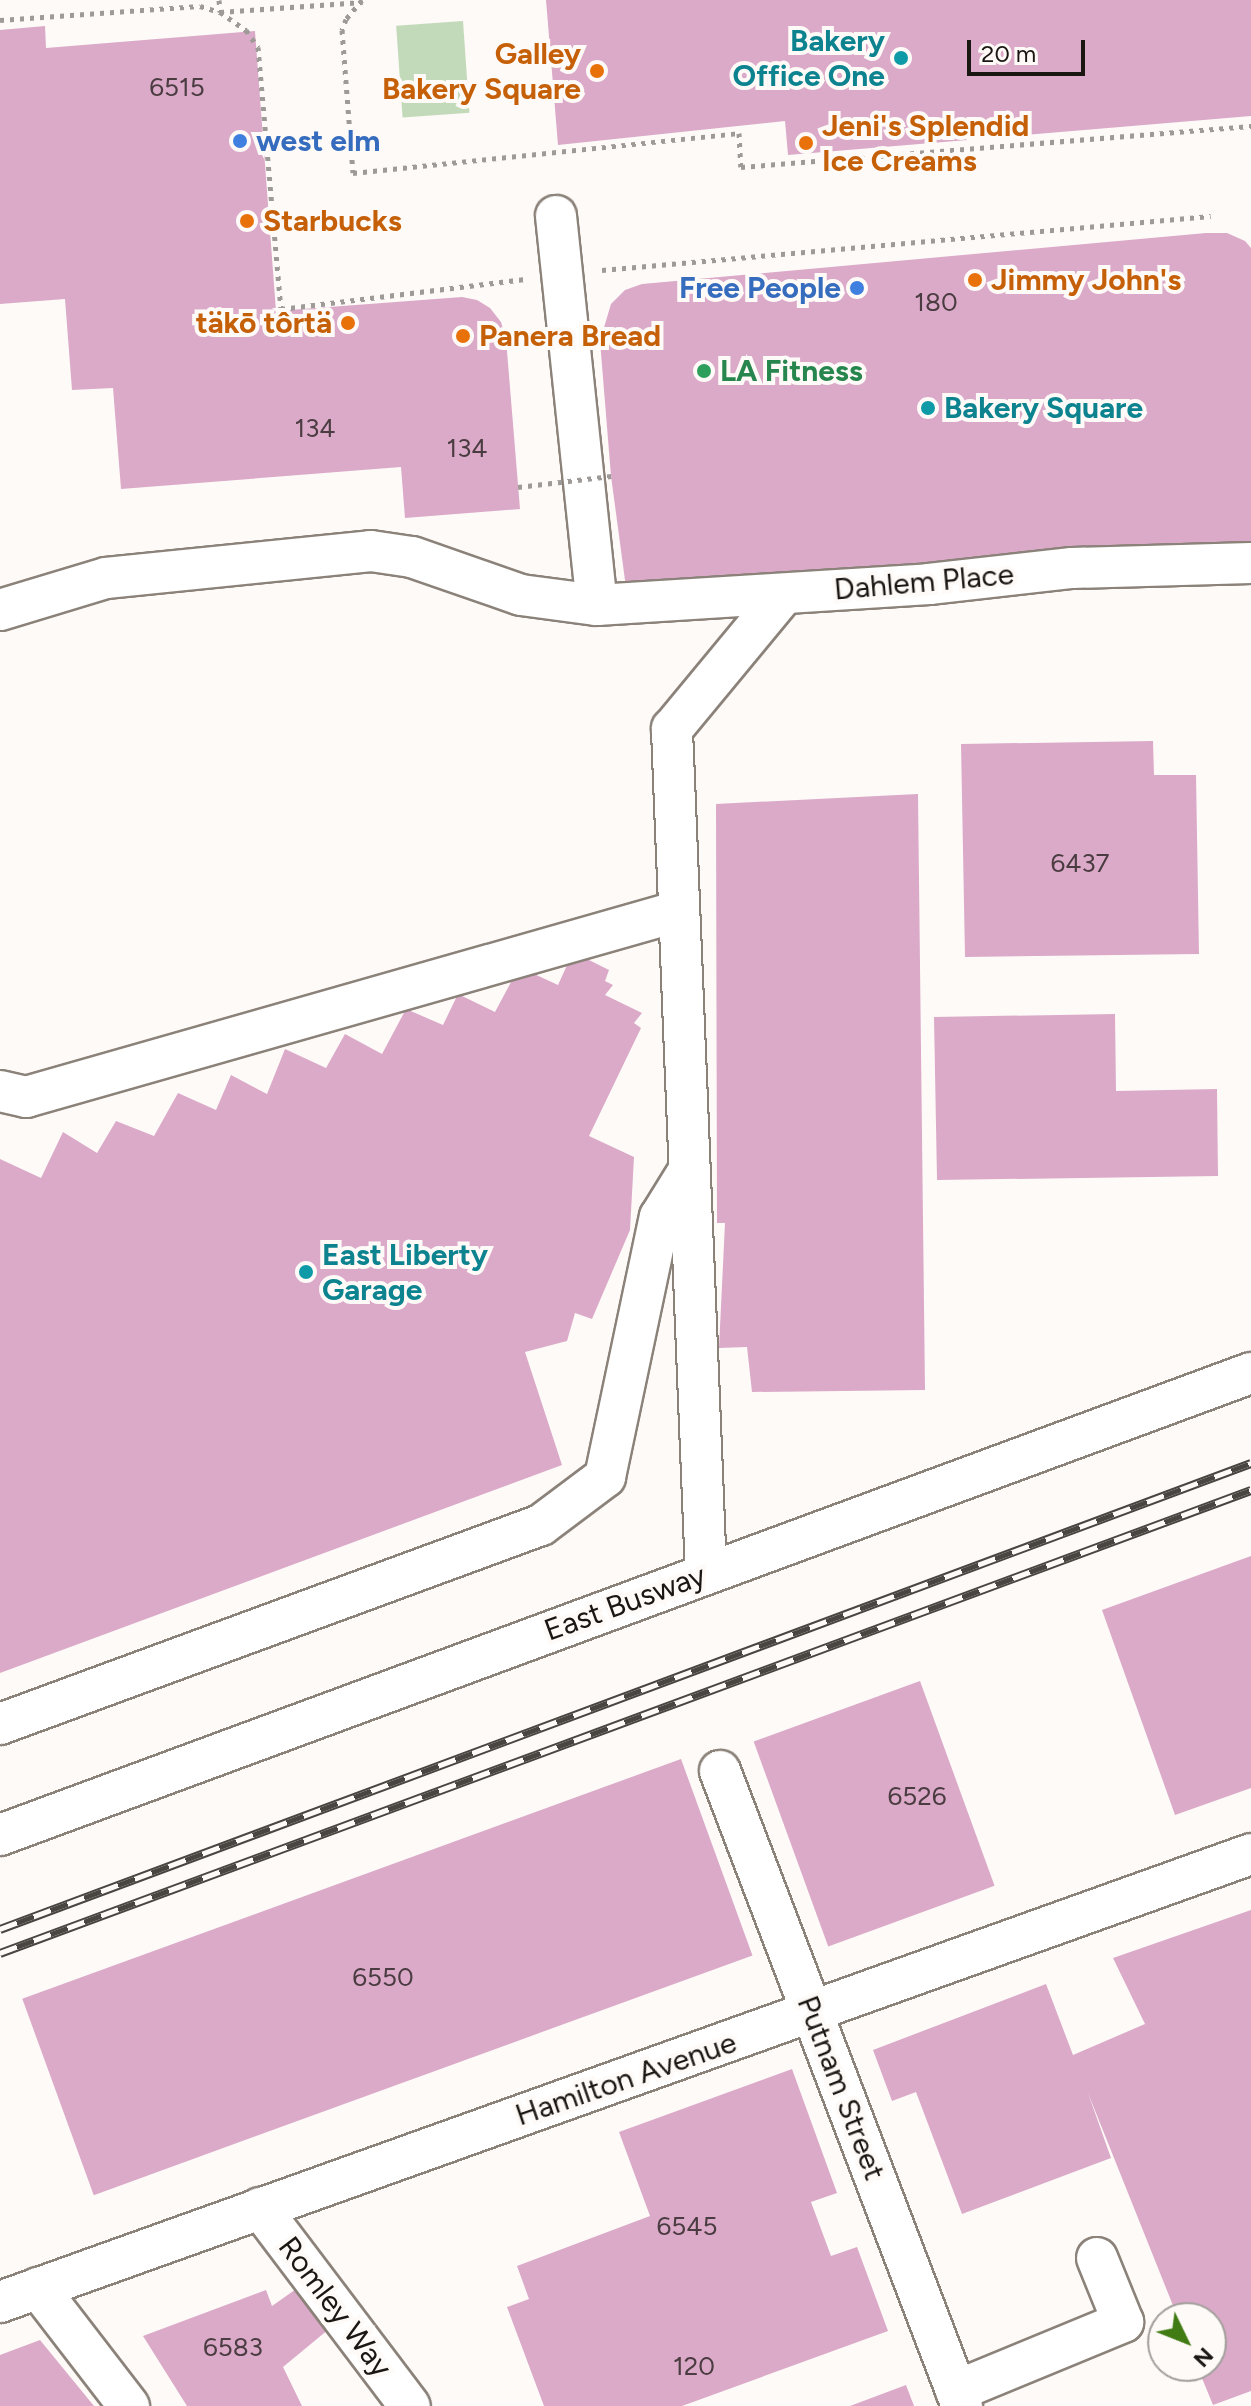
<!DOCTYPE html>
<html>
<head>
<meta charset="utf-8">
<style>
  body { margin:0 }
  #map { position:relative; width:1251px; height:2406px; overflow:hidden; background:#fefaf7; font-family:Figtree,sans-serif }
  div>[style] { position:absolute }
  .green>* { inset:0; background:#c3daba; transform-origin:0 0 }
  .building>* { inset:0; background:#dbaac9; transform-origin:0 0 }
  .path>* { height:5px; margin-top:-2.5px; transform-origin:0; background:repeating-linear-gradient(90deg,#9e9a97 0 4px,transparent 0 10px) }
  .roads { filter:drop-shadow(2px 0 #8b827a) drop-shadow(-2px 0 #8b827a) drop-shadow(0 2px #8b827a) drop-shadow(0 -2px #8b827a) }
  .minor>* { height:40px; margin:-20px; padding:0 20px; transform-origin:20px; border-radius:20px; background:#fff }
  .rail>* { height:9px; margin-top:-4.5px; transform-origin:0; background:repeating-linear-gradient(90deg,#fefaf7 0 18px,#494642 0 36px); box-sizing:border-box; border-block:2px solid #494642 }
  .path-bridge>* { height:5px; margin-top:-2.5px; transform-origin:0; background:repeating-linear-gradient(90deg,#9e9a97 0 4px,transparent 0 10px) }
  .dots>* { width:22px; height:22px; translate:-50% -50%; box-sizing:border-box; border:4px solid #fefaf7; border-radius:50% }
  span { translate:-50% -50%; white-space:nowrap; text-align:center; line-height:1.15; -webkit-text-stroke:8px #fefaf7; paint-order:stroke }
  .number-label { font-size:26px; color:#4a3c40 }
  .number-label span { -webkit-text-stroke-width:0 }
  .culture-label { font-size:30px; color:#0d838f; font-weight:700 }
  .right { translate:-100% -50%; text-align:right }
  .left { translate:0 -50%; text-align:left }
  .food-label { font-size:30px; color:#c56008; font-weight:700 }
  .shop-label { font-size:30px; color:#366cbe; font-weight:700 }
  .leisure-label { font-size:30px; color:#27864d; font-weight:700 }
  .street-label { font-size:30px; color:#1a1713 }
  .north { position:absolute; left:1147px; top:2302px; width:80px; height:80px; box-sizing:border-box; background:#fefaf7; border:2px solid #a39f9c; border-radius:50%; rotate:133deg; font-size:22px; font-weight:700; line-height:32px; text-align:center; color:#1a1713 }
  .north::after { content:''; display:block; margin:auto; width:28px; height:36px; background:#417b13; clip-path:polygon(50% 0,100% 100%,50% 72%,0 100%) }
  .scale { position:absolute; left:967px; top:40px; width:118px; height:36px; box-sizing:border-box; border:4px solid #1a1713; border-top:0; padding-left:10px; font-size:24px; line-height:28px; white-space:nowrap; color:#1a1713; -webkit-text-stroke:6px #fefaf7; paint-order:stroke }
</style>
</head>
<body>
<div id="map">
  <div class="green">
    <div style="left:463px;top:21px;width:92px;height:67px;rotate:86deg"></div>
  </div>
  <div class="building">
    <div style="clip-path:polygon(546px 0,1251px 0,1251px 116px,788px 155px,785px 121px,558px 145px)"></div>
    <div style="clip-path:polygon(45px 26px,46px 48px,255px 31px,276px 311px,462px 297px,477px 300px,490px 308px,501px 322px,506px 339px,520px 509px,405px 518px,401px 467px,121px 489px,113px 388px,72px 390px,65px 299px,0 304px,0 30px)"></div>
    <div style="clip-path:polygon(1206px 233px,1227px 233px,1245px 241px,1251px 248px,1251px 554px,629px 610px,611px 476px,600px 341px,611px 304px,625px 290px,642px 284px)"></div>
    <div style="clip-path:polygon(1153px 741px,1154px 775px,1196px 775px,1199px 954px,965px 957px,961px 744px)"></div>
    <div style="clip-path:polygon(918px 794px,925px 1390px,752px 1392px,747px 1347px,719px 1348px,725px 1223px,717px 1223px,716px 804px)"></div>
    <div style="clip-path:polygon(573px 952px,609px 970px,605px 981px,613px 985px,605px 995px,642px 1013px,634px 1023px,641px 1028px,589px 1136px,634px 1157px,630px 1230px,592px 1319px,575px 1313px,567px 1341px,525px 1352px,562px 1465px,0 1673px,0 1159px,41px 1178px,63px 1132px,97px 1153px,116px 1121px,154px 1136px,178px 1093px,216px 1110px,231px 1075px,267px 1094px,285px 1049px,326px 1068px,345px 1034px,382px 1054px,406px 1009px,443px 1025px,458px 994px,495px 1012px,519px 967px,558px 985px)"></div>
    <div style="clip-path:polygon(1115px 1014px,1116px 1091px,1217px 1089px,1218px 1176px,937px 1180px,934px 1017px)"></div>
    <div style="clip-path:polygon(1251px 1556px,1251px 1788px,1175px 1815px,1102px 1610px)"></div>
    <div style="left:920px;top:1681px;width:218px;height:177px;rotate:70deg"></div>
    <div style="left:681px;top:1759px;width:209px;height:701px;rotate:70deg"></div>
    <div style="clip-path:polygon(1251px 1910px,1251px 2391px,1213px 2405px,1197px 2366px,1211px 2366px,1211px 2318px,1178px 2318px,1088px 2093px,1111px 2158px,962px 2214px,916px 2092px,892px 2101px,873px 2050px,1046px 1984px,1073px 2055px,1145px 2024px,1113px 1958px)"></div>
    <div style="clip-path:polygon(792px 2069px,837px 2193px,811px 2202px,831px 2256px,857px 2247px,888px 2331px,682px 2406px,544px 2406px,507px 2307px,529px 2299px,517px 2266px,650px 2216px,619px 2132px)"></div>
    <div style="clip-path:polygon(299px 2287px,329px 2329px,283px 2367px,302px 2406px,187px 2406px,143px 2336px,266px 2290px,272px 2306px)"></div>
    <div style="clip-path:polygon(40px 2340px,94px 2406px,0 2406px,0 2355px)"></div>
    <div style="clip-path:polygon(906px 2385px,914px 2406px,850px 2406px)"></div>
  </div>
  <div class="path">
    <div style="left:219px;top:0;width:12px;rotate:85deg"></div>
    <div style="left:220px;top:12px;width:143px;rotate:-4deg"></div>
    <div style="left:362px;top:0;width:25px;rotate:130deg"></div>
    <div style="left:346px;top:19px;width:12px;rotate:110deg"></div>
    <div style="left:342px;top:30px;width:143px;rotate:85.6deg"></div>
    <div style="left:353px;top:173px;width:388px;rotate:-5.9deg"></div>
    <div style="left:739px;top:133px;width:34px;rotate:87deg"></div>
    <div style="left:741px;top:167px;width:512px;rotate:-4.6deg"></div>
    <div style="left:0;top:20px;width:200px;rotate:-4deg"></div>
    <div style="left:200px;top:6px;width:21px;rotate:17deg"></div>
    <div style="left:220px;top:12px;width:32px;rotate:35deg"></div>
    <div style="left:246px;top:30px;width:21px;rotate:55deg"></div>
    <div style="left:258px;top:47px;width:263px;rotate:85deg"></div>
    <div style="left:281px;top:309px;width:246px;rotate:-7deg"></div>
    <div style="left:602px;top:270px;width:611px;rotate:-5.07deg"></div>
  </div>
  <div class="roads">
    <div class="minor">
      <div style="left:556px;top:216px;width:391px;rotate:84deg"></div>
      <div style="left:0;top:610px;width:111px;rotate:-16.8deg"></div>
      <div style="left:106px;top:578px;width:266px;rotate:-5.8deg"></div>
      <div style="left:371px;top:551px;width:41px;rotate:8.3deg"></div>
      <div style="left:412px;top:557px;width:115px;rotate:19.2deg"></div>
      <div style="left:521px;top:595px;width:77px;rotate:7.5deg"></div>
      <div style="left:597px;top:605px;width:333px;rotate:-3.6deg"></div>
      <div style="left:929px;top:584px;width:144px;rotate:-6.4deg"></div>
      <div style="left:1072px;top:568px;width:179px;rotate:-1.6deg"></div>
      <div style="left:0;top:1091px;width:27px;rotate:13deg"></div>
      <div style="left:26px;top:1097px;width:679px;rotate:-15.9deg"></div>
      <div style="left:706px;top:1573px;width:845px;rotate:-92.31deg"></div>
      <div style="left:672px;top:729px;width:174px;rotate:-50.4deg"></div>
      <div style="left:0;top:1724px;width:576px;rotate:-20.2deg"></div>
      <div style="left:541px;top:1525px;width:80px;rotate:-36.9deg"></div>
      <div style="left:605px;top:1477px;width:266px;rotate:-78.1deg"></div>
      <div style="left:660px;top:1217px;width:55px;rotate:-58.3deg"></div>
      <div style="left:720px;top:1771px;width:680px;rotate:69.14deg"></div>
      <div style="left:0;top:1835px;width:1334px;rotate:-20.27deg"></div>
      <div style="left:260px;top:2208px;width:248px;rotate:52.9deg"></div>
      <div style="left:38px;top:2288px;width:149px;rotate:52.4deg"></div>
      <div style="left:0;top:2302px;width:1329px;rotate:-19.7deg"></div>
      <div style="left:956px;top:2391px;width:181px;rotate:-22.4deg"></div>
      <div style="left:1123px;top:2322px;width:69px;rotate:-112.1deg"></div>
    </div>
  </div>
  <div class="rail">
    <div style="left:0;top:1929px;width:1335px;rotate:-20.43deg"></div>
    <div style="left:0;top:1953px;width:1334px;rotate:-20.31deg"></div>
  </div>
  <div class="path-bridge">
    <div style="left:518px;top:487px;width:94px;rotate:-6.7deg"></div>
  </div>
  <div class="dots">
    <div style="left:901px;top:58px;background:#0f9aa8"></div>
    <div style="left:597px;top:71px;background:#e8710a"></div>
    <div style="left:240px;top:141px;background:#3f7fe0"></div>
    <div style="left:806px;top:143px;background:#e8710a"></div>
    <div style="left:247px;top:221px;background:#e8710a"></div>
    <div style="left:975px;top:280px;background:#e8710a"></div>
    <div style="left:857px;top:288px;background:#3f7fe0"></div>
    <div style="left:348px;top:323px;background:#e8710a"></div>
    <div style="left:463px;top:336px;background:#e8710a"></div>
    <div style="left:704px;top:371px;background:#2e9e5b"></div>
    <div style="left:928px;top:408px;background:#0f9aa8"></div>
    <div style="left:306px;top:1272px;background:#0f9aa8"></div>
  </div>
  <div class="number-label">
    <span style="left:177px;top:88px">6515</span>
    <span style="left:936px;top:303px">180</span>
    <span style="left:315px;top:429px">134</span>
    <span style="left:467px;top:449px">134</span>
    <span style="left:1080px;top:864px">6437</span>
    <span style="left:917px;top:1797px">6526</span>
    <span style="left:383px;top:1978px">6550</span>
    <span style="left:687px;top:2227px">6545</span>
    <span style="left:233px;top:2348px">6583</span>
    <span style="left:694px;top:2367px">120</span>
  </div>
  <div class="culture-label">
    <span class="right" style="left:885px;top:58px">Bakery<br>Office One</span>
    <span class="left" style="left:944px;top:408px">Bakery Square</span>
    <span class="left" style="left:322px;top:1272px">East Liberty<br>Garage</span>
  </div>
  <div class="food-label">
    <span class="right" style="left:581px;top:71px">Galley<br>Bakery Square</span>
    <span class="left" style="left:822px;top:143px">Jeni's Splendid<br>Ice Creams</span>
    <span class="left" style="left:263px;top:221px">Starbucks</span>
    <span class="left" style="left:991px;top:280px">Jimmy John's</span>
    <span class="right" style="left:332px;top:323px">täkō tôrtä</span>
    <span class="left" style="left:479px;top:336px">Panera Bread</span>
  </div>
  <div class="shop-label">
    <span class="left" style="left:256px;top:141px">west elm</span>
    <span class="right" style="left:841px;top:288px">Free People</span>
  </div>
  <div class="leisure-label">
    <span class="left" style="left:720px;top:371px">LA Fitness</span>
  </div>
  <div class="street-label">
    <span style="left:924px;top:582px;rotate:-5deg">Dahlem Place</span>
    <span style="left:625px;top:1603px;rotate:-20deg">East Busway</span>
    <span style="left:626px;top:2079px;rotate:-19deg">Hamilton Avenue</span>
    <span style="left:841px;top:2088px;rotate:69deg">Putnam Street</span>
    <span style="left:335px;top:2307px;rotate:53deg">Romley Way</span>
  </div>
  <div class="north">N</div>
  <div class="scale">20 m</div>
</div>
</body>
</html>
